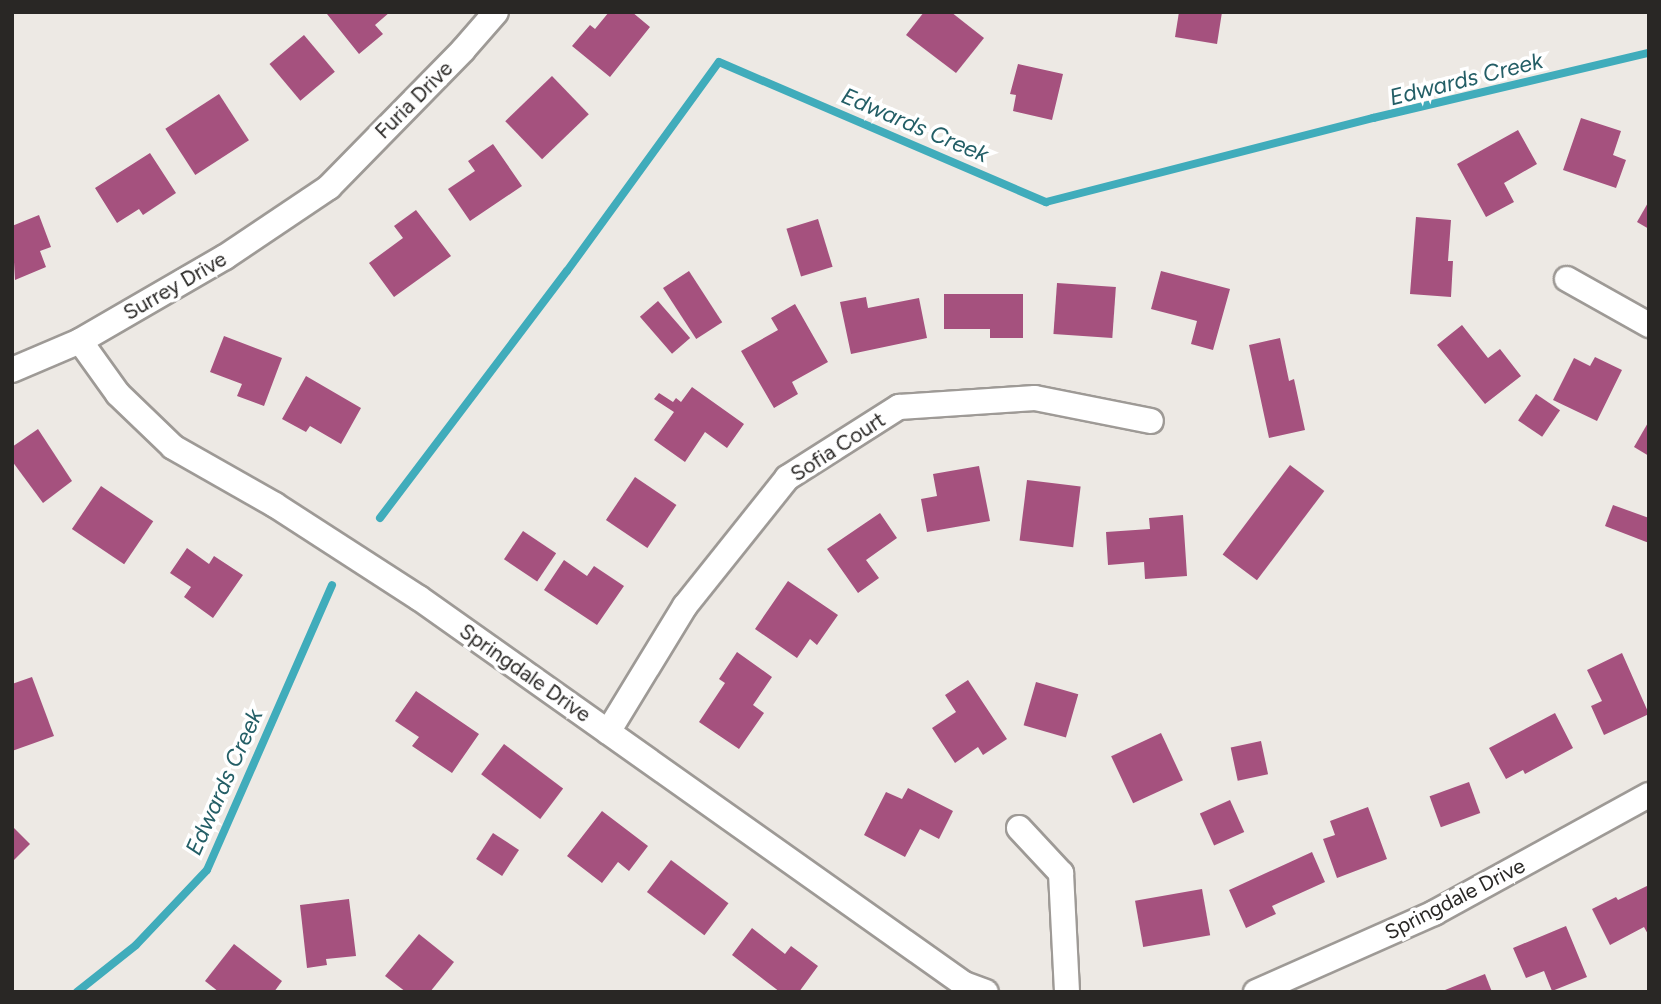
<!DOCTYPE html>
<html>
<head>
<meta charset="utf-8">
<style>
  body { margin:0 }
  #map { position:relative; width:1661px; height:1004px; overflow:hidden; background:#ede9e4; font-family:Figtree,sans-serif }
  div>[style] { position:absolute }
  .stream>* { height:8px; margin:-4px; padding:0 4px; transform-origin:4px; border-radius:4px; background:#40acbb }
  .building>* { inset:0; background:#a5517e; transform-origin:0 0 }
  .roads { filter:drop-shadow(2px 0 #9e9a96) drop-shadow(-2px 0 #9e9a96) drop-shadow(0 2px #9e9a96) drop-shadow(0 -2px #9e9a96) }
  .minor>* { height:24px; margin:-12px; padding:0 12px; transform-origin:12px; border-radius:12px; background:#fff }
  span { translate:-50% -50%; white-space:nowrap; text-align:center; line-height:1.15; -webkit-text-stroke:7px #fff; paint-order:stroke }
  .street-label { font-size:21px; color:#292725 }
  .water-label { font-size:23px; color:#235e66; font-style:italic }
  .frame { position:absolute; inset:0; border:14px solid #292725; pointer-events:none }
</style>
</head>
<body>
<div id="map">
  <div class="stream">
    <div style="left:380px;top:518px;width:310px;rotate:-52.9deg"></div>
    <div style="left:567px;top:271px;width:258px;rotate:-54deg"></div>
    <div style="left:719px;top:62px;width:356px;rotate:23.2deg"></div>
    <div style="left:1046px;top:202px;width:338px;rotate:-14.4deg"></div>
    <div style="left:1373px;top:118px;width:284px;rotate:-13.3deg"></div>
    <div style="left:77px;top:992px;width:75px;rotate:-38.5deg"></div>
    <div style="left:136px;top:945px;width:103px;rotate:-46.6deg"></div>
    <div style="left:207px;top:870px;width:311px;rotate:-66.3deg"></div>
  </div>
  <div class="building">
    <div style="clip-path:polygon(329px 12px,390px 12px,375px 25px,383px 34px,359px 54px,327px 14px)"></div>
    <div style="clip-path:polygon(609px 12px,632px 12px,650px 27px,610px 77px,572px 46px,590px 25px,595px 29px)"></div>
    <div style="clip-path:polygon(924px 12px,951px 12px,984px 38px,956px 73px,906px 35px)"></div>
    <div style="clip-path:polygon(1179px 12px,1222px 12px,1217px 44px,1175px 37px)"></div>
    <div style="left:304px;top:35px;width:48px;height:45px;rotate:50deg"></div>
    <div style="clip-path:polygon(1018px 64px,1063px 74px,1052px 120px,1013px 111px,1016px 95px,1010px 94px)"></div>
    <div style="left:552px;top:76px;width:53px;height:65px;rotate:46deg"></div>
    <div style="left:219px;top:94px;width:55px;height:64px;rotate:57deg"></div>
    <div style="clip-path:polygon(1581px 118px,1621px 131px,1613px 155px,1626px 160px,1616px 188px,1563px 170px)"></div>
    <div style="clip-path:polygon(1518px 130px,1537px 164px,1504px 183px,1514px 202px,1486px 217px,1457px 164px)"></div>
    <div style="clip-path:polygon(493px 144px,522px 186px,470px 221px,448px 189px,475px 171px,468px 161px)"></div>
    <div style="clip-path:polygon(150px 153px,176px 193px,143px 215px,139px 209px,117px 223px,95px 188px)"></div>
    <div style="clip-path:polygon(1649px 201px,1649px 229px,1637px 222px)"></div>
    <div style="clip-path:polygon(416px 210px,451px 256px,394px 297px,369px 263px,403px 238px,394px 226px)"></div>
    <div style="clip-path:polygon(39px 215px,51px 247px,40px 251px,46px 267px,15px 280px,12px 226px)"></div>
    <div style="clip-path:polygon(1416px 217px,1451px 220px,1448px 261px,1453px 261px,1451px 297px,1410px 294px)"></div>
    <div style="left:818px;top:219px;width:50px;height:33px;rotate:73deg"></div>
    <div style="left:689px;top:271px;width:61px;height:31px;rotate:57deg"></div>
    <div style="clip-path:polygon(1161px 271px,1230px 289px,1213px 350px,1191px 344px,1197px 321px,1151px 309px)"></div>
    <div style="left:1057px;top:283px;width:59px;height:51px;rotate:4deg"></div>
    <div style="clip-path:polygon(944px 294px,1023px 294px,1023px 338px,990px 338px,990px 329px,944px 329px)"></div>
    <div style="clip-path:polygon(866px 297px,868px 308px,919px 298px,927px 338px,851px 354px,840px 302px)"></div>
    <div style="left:658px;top:301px;width:49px;height:24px;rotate:49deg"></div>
    <div style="clip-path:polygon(795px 304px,828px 362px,792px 382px,798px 394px,774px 408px,741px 351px,778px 330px,771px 318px)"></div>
    <div style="clip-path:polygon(1462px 325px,1488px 358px,1500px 349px,1521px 376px,1485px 404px,1437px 345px)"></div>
    <div style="clip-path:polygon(224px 336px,282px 358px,264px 406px,237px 396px,242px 384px,210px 372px)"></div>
    <div style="clip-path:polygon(1280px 338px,1289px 381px,1294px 379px,1305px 430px,1269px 438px,1249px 345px)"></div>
    <div style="clip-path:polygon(1595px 357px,1622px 370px,1597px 421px,1553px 400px,1574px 358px,1590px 366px)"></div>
    <div style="clip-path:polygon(306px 376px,361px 408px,341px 444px,310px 426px,306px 432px,282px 419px)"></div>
    <div style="clip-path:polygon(692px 387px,744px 424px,727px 448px,705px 432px,685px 462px,654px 440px,674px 412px,654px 399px,659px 393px,673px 402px,676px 398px,681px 402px)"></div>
    <div style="left:1536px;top:394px;width:29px;height:32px;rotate:34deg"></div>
    <div style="clip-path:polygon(1649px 421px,1649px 456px,1634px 447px)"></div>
    <div style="clip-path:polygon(38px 429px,72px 481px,43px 503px,12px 461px,12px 447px)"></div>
    <div style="left:1290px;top:465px;width:43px;height:112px;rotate:37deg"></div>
    <div style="clip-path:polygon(979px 466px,990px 521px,927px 532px,921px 499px,937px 496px,933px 474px)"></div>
    <div style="left:635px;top:477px;width:50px;height:52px;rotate:34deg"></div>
    <div style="left:1027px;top:480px;width:54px;height:61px;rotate:7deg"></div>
    <div style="left:101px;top:486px;width:63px;height:52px;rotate:34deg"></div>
    <div style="clip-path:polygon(1613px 505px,1649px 518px,1649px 543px,1605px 526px)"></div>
    <div style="clip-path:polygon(880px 513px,897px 538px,866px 560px,879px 578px,858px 593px,827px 549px)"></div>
    <div style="clip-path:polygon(1183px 515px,1187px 576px,1145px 579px,1144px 562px,1108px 565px,1106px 532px,1150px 529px,1149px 518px)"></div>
    <div style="left:523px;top:531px;width:40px;height:34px;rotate:34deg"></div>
    <div style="clip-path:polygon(187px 548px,209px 564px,214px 556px,243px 575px,213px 618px,184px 597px,191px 587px,170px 573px)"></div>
    <div style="clip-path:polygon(564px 560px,587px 576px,594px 566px,624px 586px,597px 625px,544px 590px)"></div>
    <div style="clip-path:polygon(788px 581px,838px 615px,817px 645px,810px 639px,797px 658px,755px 629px)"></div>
    <div style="clip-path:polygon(737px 652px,772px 677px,753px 705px,764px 713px,739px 749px,699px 722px,725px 683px,719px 679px)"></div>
    <div style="clip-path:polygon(1622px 653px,1649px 714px,1604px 735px,1591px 706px,1602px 701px,1587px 670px)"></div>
    <div style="clip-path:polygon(32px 677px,54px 736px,12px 751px,12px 684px)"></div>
    <div style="clip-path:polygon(968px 680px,1007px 739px,983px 755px,978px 747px,955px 763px,932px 728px,956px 712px,945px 695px)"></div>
    <div style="left:1036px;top:682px;width:44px;height:45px;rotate:16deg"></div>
    <div style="clip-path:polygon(416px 691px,479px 734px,452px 773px,412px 746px,419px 737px,395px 721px)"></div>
    <div style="clip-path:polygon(1555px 713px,1573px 748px,1525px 774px,1523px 770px,1506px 779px,1489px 748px)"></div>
    <div style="left:1161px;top:733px;width:52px;height:55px;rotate:65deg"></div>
    <div style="left:1261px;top:741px;width:34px;height:31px;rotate:78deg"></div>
    <div style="left:504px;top:744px;width:74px;height:38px;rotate:37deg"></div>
    <div style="left:1469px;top:782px;width:33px;height:42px;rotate:70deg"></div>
    <div style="clip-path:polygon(908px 788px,953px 811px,939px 839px,920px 829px,905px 857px,864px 835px,886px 792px,902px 799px)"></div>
    <div style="left:1230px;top:800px;width:35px;height:33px;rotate:66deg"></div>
    <div style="clip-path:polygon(1368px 807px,1387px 859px,1337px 878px,1323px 839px,1335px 835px,1330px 821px)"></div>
    <div style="clip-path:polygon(602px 811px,648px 846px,629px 871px,618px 862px,602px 883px,567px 856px)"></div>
    <div style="clip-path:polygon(12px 826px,30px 844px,12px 862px)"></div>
    <div style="left:493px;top:833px;width:31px;height:31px;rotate:33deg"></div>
    <div style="clip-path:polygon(1312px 852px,1325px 882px,1272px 906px,1276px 914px,1246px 928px,1229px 890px)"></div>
    <div style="left:671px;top:860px;width:72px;height:40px;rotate:37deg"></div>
    <div style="clip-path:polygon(1649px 885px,1649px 936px,1644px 927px,1610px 945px,1592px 909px,1616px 897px,1618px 900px)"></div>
    <div style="left:1202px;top:889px;width:47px;height:68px;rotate:80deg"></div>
    <div style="clip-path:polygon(349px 899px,356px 956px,326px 959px,327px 965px,307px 968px,300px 905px)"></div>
    <div style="clip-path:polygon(1566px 926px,1587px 977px,1552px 991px,1544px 971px,1526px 978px,1513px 948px)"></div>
    <div style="clip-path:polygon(752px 928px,785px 954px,791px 946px,818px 966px,799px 992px,780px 992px,732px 955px)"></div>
    <div style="clip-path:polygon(419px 934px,454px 962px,430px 992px,406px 992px,385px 976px)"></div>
    <div style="clip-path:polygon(234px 944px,282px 981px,274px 992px,219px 992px,205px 981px)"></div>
    <div style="clip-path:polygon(1485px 974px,1492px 992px,1440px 992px)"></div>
  </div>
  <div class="roads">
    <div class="minor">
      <div style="left:1567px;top:279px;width:94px;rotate:29.3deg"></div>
      <div style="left:80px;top:341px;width:65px;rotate:54.4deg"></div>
      <div style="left:118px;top:394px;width:76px;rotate:43.9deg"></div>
      <div style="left:173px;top:447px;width:117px;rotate:29.6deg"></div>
      <div style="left:275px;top:505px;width:171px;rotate:32.9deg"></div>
      <div style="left:419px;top:598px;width:668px;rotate:35.31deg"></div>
      <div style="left:964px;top:984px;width:23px;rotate:20deg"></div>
      <div style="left:12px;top:370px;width:74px;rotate:-23.1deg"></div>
      <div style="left:80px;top:341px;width:168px;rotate:-30.1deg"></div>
      <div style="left:225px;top:257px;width:125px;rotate:-33.9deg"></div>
      <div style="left:329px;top:187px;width:192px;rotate:-45.6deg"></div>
      <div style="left:463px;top:50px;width:50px;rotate:-49deg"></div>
      <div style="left:608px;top:732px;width:148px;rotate:-58.6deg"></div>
      <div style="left:685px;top:606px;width:164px;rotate:-51.4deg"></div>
      <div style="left:787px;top:478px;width:133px;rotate:-32.4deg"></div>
      <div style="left:899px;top:407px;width:136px;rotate:-3.8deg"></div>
      <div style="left:1035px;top:398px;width:118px;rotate:11.2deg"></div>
      <div style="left:1019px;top:828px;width:62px;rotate:47deg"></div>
      <div style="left:1061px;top:873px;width:119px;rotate:87.1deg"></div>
      <div style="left:1256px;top:992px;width:195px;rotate:-23.9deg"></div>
      <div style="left:1434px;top:913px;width:245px;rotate:-28.8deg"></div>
    </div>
  </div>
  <div class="street-label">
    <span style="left:414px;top:100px;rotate:-45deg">Furia Drive</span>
    <span style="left:175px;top:286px;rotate:-30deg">Surrey Drive</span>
    <span style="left:838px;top:447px;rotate:-33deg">Sofia Court</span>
    <span style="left:525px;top:673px;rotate:35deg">Springdale Drive</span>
    <span style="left:1455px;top:899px;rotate:-27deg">Springdale Drive</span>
  </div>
  <div class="water-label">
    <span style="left:1466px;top:79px;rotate:-14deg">Edwards Creek</span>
    <span style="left:915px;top:125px;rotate:23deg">Edwards Creek</span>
    <span style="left:224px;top:782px;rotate:-66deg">Edwards Creek</span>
  </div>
  <div class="frame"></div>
</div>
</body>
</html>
